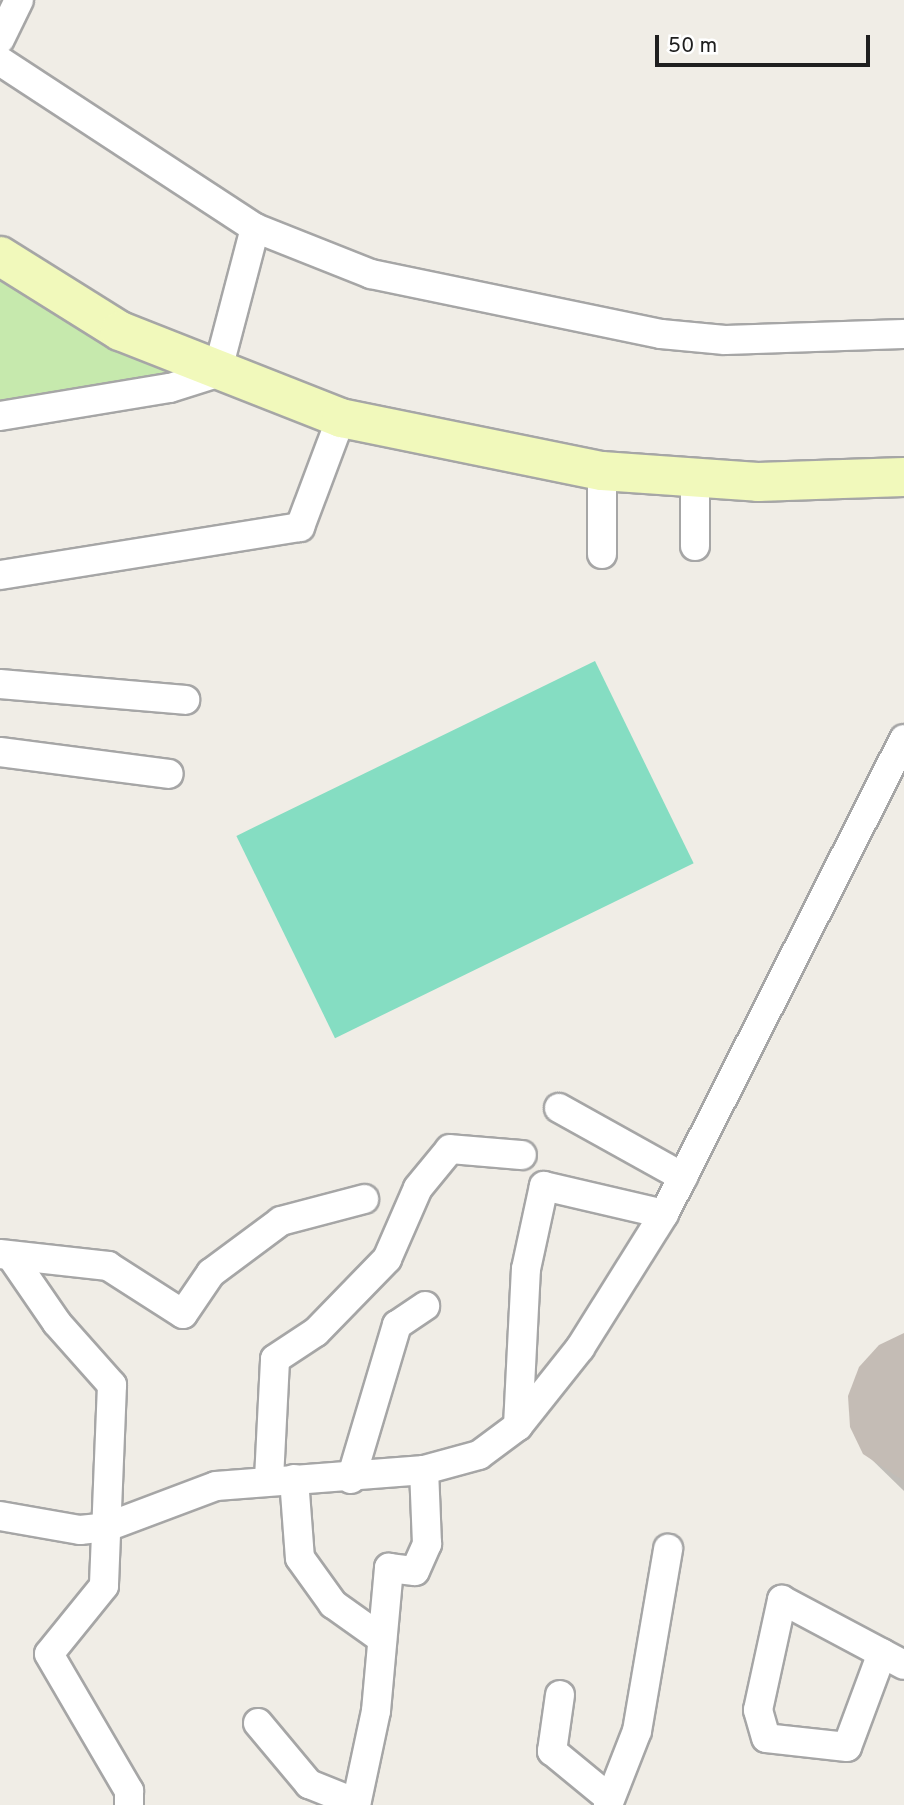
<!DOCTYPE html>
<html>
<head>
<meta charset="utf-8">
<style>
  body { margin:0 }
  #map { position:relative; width:904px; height:1805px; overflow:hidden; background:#f0ede6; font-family:Overpass,sans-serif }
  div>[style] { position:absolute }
  .grass>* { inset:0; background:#c6e9ad }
  .pitch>* { inset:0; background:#85ddc2; transform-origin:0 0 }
  .shadow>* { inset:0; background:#0003 }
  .building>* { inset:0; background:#c4bcb5 }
  .roads { filter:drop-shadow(2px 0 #a6a6a6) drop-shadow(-2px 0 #a6a6a6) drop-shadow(0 2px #a6a6a6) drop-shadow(0 -2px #a6a6a6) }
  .street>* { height:28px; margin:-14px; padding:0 14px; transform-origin:14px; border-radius:14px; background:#fff }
  .secondary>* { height:38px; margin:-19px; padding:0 19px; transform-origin:19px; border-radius:19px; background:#f1f9bb }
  span { translate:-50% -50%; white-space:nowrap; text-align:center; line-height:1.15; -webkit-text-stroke:5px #fff; paint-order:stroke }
  .scale { position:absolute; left:655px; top:35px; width:215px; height:32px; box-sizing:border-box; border:4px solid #1f1f1f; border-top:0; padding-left:9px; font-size:21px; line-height:24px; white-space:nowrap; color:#1f1f1f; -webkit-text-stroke:5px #fff; paint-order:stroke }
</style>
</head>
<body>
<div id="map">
  <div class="grass">
    <div style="clip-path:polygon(0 268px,194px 370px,0 403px)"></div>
  </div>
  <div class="pitch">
    <div style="left:595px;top:661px;width:225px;height:399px;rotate:64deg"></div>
  </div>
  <div class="shadow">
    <div style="clip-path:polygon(904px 1335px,904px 1491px,865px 1453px)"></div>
  </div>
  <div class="building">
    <div style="clip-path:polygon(904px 1333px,904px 1481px,863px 1454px,850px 1427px,848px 1396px,859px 1367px,879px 1345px)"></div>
  </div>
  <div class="roads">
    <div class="street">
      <div style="left:0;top:39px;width:43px;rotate:-64deg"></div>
      <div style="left:0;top:61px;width:305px;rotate:33.2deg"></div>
      <div style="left:255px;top:228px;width:125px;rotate:21.6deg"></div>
      <div style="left:371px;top:274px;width:296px;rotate:11.7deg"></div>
      <div style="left:661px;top:334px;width:64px;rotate:5.4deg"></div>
      <div style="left:725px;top:340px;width:179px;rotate:-1.9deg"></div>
      <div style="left:0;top:416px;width:172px;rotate:-9.4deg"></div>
      <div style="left:170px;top:388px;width:49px;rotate:-17.7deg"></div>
      <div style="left:217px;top:373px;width:150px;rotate:-75.3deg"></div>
      <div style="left:602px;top:471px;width:83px;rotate:90deg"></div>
      <div style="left:695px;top:479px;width:67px;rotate:90deg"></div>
      <div style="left:0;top:575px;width:304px;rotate:-9.1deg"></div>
      <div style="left:300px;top:527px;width:116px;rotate:-69.4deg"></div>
      <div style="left:0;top:684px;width:186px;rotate:4.9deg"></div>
      <div style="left:0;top:752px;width:170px;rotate:7.4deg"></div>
      <div style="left:559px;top:1108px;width:142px;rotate:29.1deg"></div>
      <div style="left:0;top:1254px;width:109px;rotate:6.3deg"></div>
      <div style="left:108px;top:1266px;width:89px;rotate:32.6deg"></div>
      <div style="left:183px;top:1314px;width:50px;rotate:-55.7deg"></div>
      <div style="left:211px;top:1273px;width:87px;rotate:-36.6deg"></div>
      <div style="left:281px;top:1221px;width:86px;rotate:-14.8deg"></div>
      <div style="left:11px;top:1256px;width:81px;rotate:55.5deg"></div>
      <div style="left:57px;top:1323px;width:83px;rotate:48.4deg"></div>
      <div style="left:112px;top:1385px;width:201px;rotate:92.3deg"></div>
      <div style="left:104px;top:1586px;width:87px;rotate:129deg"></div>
      <div style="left:49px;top:1654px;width:159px;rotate:59.7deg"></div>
      <div style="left:129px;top:1791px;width:14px;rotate:90deg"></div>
      <div style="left:518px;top:1426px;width:157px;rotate:-87.1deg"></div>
      <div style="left:526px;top:1269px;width:85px;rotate:-77.8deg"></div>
      <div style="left:544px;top:1186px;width:123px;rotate:13.1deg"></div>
      <div style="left:269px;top:1479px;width:120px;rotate:-87.1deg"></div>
      <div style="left:275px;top:1359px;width:49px;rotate:-33.4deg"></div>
      <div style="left:316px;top:1332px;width:102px;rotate:-45.8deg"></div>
      <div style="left:387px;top:1259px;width:77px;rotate:-66.4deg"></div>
      <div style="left:418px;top:1188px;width:50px;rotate:-50.6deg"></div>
      <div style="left:450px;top:1149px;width:72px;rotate:4.8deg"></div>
      <div style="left:294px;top:1479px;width:79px;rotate:85.7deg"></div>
      <div style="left:300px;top:1558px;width:57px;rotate:54.3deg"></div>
      <div style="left:333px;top:1604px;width:60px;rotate:35.5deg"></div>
      <div style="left:351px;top:1479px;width:161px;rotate:-73.4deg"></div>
      <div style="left:397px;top:1325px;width:34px;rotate:-34deg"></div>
      <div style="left:0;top:1516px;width:81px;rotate:9.9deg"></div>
      <div style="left:80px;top:1530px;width:27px;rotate:-6deg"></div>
      <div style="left:107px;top:1527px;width:116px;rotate:-20.6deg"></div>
      <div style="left:216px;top:1486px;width:209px;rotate:-4.4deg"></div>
      <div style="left:424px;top:1470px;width:57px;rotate:-15.3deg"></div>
      <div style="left:479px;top:1455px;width:49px;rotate:-36.6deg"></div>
      <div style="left:518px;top:1426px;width:100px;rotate:-51.5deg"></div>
      <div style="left:580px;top:1348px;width:158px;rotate:-57.9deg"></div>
      <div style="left:664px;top:1214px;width:532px;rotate:-63.19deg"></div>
      <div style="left:882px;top:1653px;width:100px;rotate:110.4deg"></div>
      <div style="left:847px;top:1747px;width:81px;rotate:-173.7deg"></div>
      <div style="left:766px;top:1738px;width:29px;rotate:-106deg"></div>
      <div style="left:758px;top:1710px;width:113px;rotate:-77.7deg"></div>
      <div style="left:782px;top:1600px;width:138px;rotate:28deg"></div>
      <div style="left:560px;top:1695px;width:57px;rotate:98.1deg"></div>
      <div style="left:552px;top:1751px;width:72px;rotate:39.4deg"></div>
      <div style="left:258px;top:1723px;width:80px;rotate:50.1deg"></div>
      <div style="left:309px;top:1784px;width:51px;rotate:22deg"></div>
      <div style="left:356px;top:1805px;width:96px;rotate:-78deg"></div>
      <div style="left:376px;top:1711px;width:144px;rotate:-84.8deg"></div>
      <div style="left:389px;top:1568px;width:26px;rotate:7deg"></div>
      <div style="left:415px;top:1571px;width:30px;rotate:-66deg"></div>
      <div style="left:427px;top:1544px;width:74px;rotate:-92.3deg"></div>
      <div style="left:608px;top:1805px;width:79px;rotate:-68.6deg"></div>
      <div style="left:637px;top:1731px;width:185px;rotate:-80.3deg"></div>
    </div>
    <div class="secondary">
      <div style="left:0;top:256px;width:142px;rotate:32deg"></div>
      <div style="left:120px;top:331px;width:238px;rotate:21.5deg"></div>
      <div style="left:341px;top:418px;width:266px;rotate:11.5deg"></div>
      <div style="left:602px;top:471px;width:156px;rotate:4deg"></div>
      <div style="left:758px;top:482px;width:146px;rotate:-2deg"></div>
    </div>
  </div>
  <div class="scale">50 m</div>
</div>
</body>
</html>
